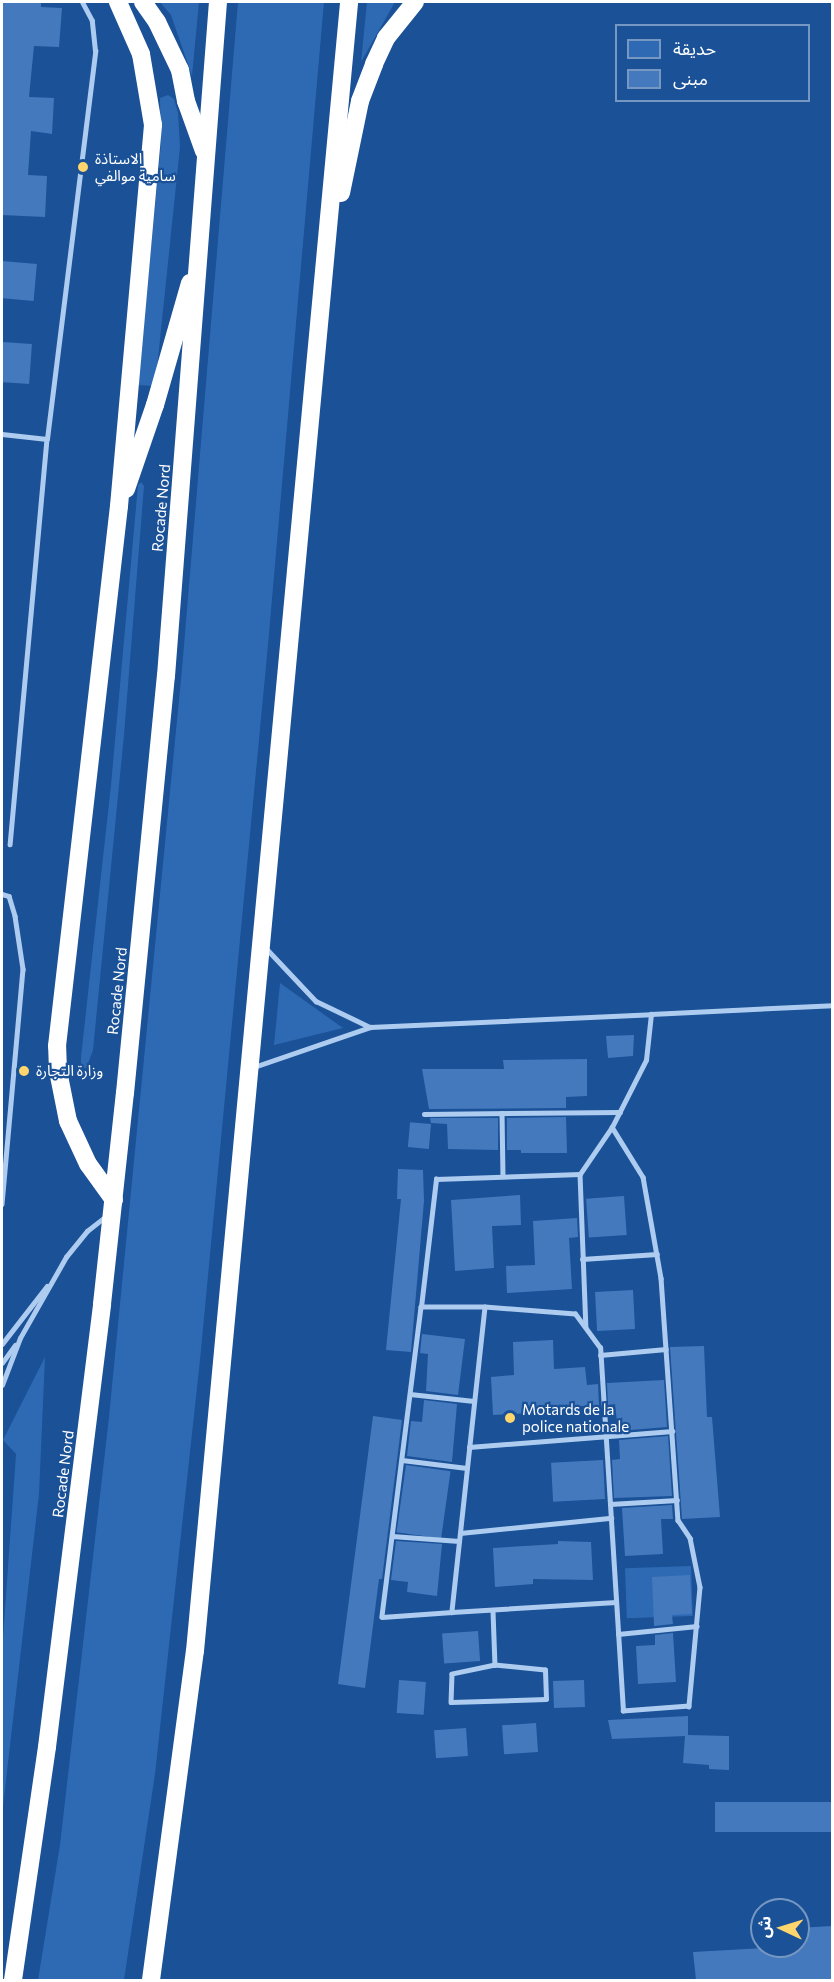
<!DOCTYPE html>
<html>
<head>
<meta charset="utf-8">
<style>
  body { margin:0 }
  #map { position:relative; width:834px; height:1982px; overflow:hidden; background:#1a5197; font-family:Commissioner,"Noto Sans Arabic",sans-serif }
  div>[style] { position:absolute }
  .green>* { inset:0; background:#2e6ab4; transform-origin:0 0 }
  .building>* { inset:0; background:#4479be; transform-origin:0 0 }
  .lane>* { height:4.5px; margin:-2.25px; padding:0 2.25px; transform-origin:2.25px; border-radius:2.25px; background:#aeccf0 }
  .highway>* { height:18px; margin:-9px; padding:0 9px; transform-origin:9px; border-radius:9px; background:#fff }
  .dots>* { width:16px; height:16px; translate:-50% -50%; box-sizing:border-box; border:3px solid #1a5197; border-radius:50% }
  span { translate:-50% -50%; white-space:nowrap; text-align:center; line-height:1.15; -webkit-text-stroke:4.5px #1a5197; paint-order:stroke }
  .poi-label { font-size:15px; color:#fff }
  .left { translate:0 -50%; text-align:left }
  .street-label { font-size:15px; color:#fff }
  .frame { position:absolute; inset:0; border:3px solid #fff; pointer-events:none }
  .legend { position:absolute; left:615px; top:24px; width:195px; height:78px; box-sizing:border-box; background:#1a5197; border:2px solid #7697c1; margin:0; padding:8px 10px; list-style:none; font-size:18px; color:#fff }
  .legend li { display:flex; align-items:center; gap:12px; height:30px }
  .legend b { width:30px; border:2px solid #7697c1 }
  .north { position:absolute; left:750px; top:1898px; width:60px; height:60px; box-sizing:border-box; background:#1a5197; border:2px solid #7697c1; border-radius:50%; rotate:274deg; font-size:16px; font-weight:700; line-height:24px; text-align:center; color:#fff }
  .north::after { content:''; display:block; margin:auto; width:21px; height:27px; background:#ffd56d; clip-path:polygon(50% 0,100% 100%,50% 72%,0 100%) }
</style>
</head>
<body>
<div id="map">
  <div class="green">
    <div style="clip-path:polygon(160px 2px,199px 2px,192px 76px,171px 15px)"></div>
    <div style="clip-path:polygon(238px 2px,324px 2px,268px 645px,200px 1360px,155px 1774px,124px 1980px,38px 1980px,60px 1845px,109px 1417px,182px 669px)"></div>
    <div style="clip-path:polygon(367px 2px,395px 2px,361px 62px)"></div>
    <div style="clip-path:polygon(168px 95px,174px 99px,178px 113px,180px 147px,156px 378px,153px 386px,138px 385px,161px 144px,160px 98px)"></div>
    <div style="clip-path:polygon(141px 482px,144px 486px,124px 735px,93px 1050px,86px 1069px,81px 1065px,81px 1057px,111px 785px,138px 485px)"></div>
    <div style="clip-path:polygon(280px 983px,343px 1028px,274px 1045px)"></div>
    <div style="clip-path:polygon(45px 1357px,39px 1494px,2px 1815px,2px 1652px,16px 1454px,3px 1440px)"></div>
    <div style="left:691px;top:1566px;width:50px;height:66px;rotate:88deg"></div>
  </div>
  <div class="building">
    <div style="clip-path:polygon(3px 2px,41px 2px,41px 7px,62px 8px,59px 47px,34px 46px,29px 97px,54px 98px,52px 134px,31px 131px,28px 175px,47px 176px,45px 217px,2px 215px)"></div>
    <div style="left:2px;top:261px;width:35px;height:37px;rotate:5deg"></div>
    <div style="left:2px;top:342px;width:30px;height:40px;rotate:4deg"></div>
    <div style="clip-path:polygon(634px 1035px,633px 1056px,608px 1058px,606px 1036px)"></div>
    <div style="clip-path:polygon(587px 1059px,587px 1096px,566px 1097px,566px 1108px,429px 1109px,422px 1069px,504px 1069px,503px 1060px)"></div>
    <div style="clip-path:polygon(566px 1117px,567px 1153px,521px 1153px,521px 1150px,507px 1150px,507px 1118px)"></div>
    <div style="clip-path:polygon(430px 1118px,498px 1118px,498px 1150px,448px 1149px,447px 1124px,431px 1123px)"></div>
    <div style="left:431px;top:1124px;width:25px;height:21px;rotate:95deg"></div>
    <div style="clip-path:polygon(398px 1169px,423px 1170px,424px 1201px,411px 1352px,386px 1350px,401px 1199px,397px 1199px)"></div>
    <div style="clip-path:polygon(520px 1195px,521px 1225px,492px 1226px,494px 1268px,455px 1271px,451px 1200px)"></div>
    <div style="left:624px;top:1196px;width:39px;height:38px;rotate:86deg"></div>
    <div style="clip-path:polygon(577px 1218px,578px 1237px,569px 1238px,572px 1289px,507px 1293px,506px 1266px,535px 1265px,533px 1221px)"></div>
    <div style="left:633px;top:1290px;width:39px;height:38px;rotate:87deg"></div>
    <div style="clip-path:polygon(422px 1334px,465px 1339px,458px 1395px,426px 1391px,428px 1354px,420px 1353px)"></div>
    <div style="clip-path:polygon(553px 1340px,554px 1369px,585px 1367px,587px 1385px,598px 1384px,599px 1405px,531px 1409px,531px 1413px,493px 1415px,491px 1377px,514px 1375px,513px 1342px)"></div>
    <div style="clip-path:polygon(704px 1346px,707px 1417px,712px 1417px,720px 1517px,682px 1519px,670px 1347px)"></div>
    <div style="clip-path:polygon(664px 1380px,667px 1427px,618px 1431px,615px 1404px,608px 1405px,607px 1383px)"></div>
    <div style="clip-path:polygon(424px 1400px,457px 1404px,452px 1462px,407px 1456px,411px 1421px,422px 1422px)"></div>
    <div style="clip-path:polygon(373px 1416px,402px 1420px,382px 1579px,379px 1579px,365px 1688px,338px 1684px)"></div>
    <div style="clip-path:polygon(668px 1436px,672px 1496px,614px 1498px,612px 1460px,620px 1459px,619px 1440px)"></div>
    <div style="left:603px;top:1460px;width:39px;height:52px;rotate:87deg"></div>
    <div style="left:406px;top:1465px;width:45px;height:68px;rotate:8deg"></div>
    <div style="clip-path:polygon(672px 1505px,673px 1519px,661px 1519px,663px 1554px,625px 1556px,622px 1508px)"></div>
    <div style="clip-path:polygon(396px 1541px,442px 1544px,437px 1596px,407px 1592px,408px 1582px,391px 1580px)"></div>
    <div style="clip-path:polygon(558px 1541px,591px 1542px,593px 1580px,533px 1579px,533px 1584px,495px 1587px,493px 1548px,558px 1544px)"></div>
    <div style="clip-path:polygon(690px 1575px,692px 1614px,672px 1615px,673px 1624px,654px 1626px,652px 1577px)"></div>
    <div style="left:478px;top:1631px;width:30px;height:36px;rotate:86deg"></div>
    <div style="clip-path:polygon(673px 1633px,676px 1682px,638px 1684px,636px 1646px,655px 1645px,655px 1635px)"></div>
    <div style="left:399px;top:1680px;width:27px;height:33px;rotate:4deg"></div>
    <div style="left:584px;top:1680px;width:27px;height:31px;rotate:88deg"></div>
    <div style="clip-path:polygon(688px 1716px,688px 1735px,729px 1736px,729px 1770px,709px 1769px,709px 1765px,683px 1763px,685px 1736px,612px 1739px,608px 1720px)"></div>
    <div style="left:536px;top:1723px;width:29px;height:34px;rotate:86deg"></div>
    <div style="left:466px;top:1728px;width:28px;height:32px;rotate:86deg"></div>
    <div style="left:832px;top:1802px;width:30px;height:117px;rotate:90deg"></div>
    <div style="clip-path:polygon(832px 1926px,832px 1980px,696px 1980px,693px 1952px,798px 1946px,798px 1928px)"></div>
  </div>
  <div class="lane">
    <div style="left:2px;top:434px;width:45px;rotate:6.3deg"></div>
    <div style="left:47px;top:439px;width:407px;rotate:95.2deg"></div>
    <div style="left:47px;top:439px;width:391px;rotate:-82.9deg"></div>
    <div style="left:95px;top:51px;width:30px;rotate:-96deg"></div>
    <div style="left:92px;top:21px;width:21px;rotate:-118deg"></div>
    <div style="left:2px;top:894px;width:7px;rotate:16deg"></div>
    <div style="left:9px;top:896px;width:21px;rotate:73deg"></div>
    <div style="left:15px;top:916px;width:54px;rotate:81.4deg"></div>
    <div style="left:23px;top:969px;width:236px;rotate:95.1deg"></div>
    <div style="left:266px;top:948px;width:73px;rotate:46.7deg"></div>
    <div style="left:316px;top:1001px;width:60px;rotate:25.7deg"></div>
    <div style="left:254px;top:1067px;width:123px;rotate:-19deg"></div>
    <div style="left:370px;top:1027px;width:281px;rotate:-2.6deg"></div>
    <div style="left:502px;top:1113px;width:62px;rotate:89.1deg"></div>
    <div style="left:424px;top:1114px;width:196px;rotate:-0.6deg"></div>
    <div style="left:612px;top:1127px;width:59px;rotate:58.2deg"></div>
    <div style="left:643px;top:1177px;width:103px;rotate:79.9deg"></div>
    <div style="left:661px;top:1278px;width:243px;rotate:86deg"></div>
    <div style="left:678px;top:1520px;width:22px;rotate:56deg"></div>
    <div style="left:690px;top:1538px;width:50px;rotate:78.5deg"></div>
    <div style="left:700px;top:1587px;width:120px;rotate:95.3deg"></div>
    <div style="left:689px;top:1706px;width:66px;rotate:175.7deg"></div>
    <div style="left:623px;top:1711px;width:364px;rotate:-93.6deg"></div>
    <div style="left:600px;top:1348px;width:42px;rotate:-126.3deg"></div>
    <div style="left:575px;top:1314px;width:90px;rotate:-175.6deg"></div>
    <div style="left:485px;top:1307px;width:64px;rotate:180deg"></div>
    <div style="left:421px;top:1307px;width:129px;rotate:-83.3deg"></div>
    <div style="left:436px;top:1179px;width:144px;rotate:-2deg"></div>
    <div style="left:580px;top:1174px;width:57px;rotate:-55.8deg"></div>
    <div style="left:612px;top:1127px;width:75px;rotate:-63.1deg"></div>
    <div style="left:646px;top:1060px;width:46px;rotate:-83.8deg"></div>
    <div style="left:651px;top:1014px;width:181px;rotate:-2.8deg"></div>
    <div style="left:580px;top:1174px;width:153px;rotate:87.8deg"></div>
    <div style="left:582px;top:1259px;width:75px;rotate:-3.8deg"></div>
    <div style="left:421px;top:1307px;width:312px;rotate:97.2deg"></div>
    <div style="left:382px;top:1617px;width:70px;rotate:-4.1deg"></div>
    <div style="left:485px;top:1307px;width:307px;rotate:96.2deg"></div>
    <div style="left:452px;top:1612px;width:164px;rotate:-3.5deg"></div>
    <div style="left:2px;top:1344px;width:73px;rotate:-52.2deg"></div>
    <div style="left:600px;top:1355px;width:66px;rotate:-5.2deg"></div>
    <div style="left:2px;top:1363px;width:22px;rotate:-54deg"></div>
    <div style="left:2px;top:1385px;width:50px;rotate:-69deg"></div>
    <div style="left:20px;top:1338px;width:93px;rotate:-60.4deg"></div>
    <div style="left:66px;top:1257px;width:33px;rotate:-51deg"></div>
    <div style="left:87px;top:1231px;width:24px;rotate:-38deg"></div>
    <div style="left:410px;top:1394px;width:64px;rotate:6.2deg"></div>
    <div style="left:469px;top:1447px;width:204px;rotate:-4.5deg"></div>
    <div style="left:402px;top:1460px;width:65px;rotate:7deg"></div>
    <div style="left:610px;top:1504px;width:67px;rotate:-3.4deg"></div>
    <div style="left:460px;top:1533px;width:152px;rotate:-5.7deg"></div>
    <div style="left:392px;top:1536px;width:67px;rotate:4.3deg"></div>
    <div style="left:493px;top:1611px;width:54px;rotate:87.9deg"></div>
    <div style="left:495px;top:1665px;width:44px;rotate:168.2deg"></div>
    <div style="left:452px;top:1674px;width:28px;rotate:92deg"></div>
    <div style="left:451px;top:1702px;width:95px;rotate:-1.8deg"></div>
    <div style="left:546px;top:1699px;width:29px;rotate:-92deg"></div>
    <div style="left:545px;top:1670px;width:50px;rotate:-174.3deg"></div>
    <div style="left:618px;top:1634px;width:79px;rotate:-5.8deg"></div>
  </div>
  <div class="highway">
    <div style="left:143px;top:2px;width:24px;rotate:55deg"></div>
    <div style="left:157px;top:22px;width:53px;rotate:64.4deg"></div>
    <div style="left:180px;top:70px;width:32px;rotate:79deg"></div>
    <div style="left:186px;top:101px;width:53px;rotate:70.2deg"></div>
    <div style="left:341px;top:193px;width:94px;rotate:-78.3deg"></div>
    <div style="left:360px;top:101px;width:40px;rotate:-69deg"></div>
    <div style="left:374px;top:64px;width:29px;rotate:-65deg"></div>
    <div style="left:386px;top:38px;width:46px;rotate:-51.1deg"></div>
    <div style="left:126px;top:489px;width:89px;rotate:-71deg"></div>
    <div style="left:155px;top:405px;width:127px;rotate:-74deg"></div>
    <div style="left:114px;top:1200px;width:44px;rotate:-125.8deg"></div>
    <div style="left:88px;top:1164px;width:47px;rotate:-114.9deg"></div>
    <div style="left:68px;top:1121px;width:51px;rotate:-101.3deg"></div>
    <div style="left:58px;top:1071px;width:25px;rotate:-92deg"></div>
    <div style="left:57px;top:1046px;width:544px;rotate:-83.45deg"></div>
    <div style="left:119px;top:506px;width:383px;rotate:-84.9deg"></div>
    <div style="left:153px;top:125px;width:72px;rotate:-99.6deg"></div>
    <div style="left:141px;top:54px;width:57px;rotate:-113.9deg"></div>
    <div style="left:13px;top:1980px;width:235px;rotate:-81.7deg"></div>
    <div style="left:47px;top:1747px;width:446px;rotate:-82.9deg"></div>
    <div style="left:102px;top:1304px;width:212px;rotate:-83.8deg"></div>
    <div style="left:125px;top:1093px;width:419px;rotate:-84.4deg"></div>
    <div style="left:166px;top:676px;width:676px;rotate:-85.59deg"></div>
    <div style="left:151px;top:1980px;width:332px;rotate:-82.4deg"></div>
    <div style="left:195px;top:1651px;width:1656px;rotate:-84.66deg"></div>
  </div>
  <div class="dots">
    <div style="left:83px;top:167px;background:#ffd56d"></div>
    <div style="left:24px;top:1071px;background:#ffd56d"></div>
    <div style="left:510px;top:1418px;background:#ffd56d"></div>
  </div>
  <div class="poi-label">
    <span class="left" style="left:95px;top:167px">الاستاذة<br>سامية موالفي</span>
    <span class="left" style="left:36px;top:1071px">وزارة التجارة</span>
    <span class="left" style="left:522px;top:1418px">Motards de la<br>police nationale</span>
  </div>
  <div class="street-label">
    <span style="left:161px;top:508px;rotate:-85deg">Rocade Nord</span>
    <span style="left:117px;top:991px;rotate:-84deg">Rocade Nord</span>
    <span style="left:63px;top:1474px;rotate:-83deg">Rocade Nord</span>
  </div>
  <div class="frame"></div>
  <ul class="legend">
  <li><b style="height:16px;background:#2e6ab4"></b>حديقة</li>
  <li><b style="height:16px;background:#4479be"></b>مبنى</li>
  </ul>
  <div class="north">ش</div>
</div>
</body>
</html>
